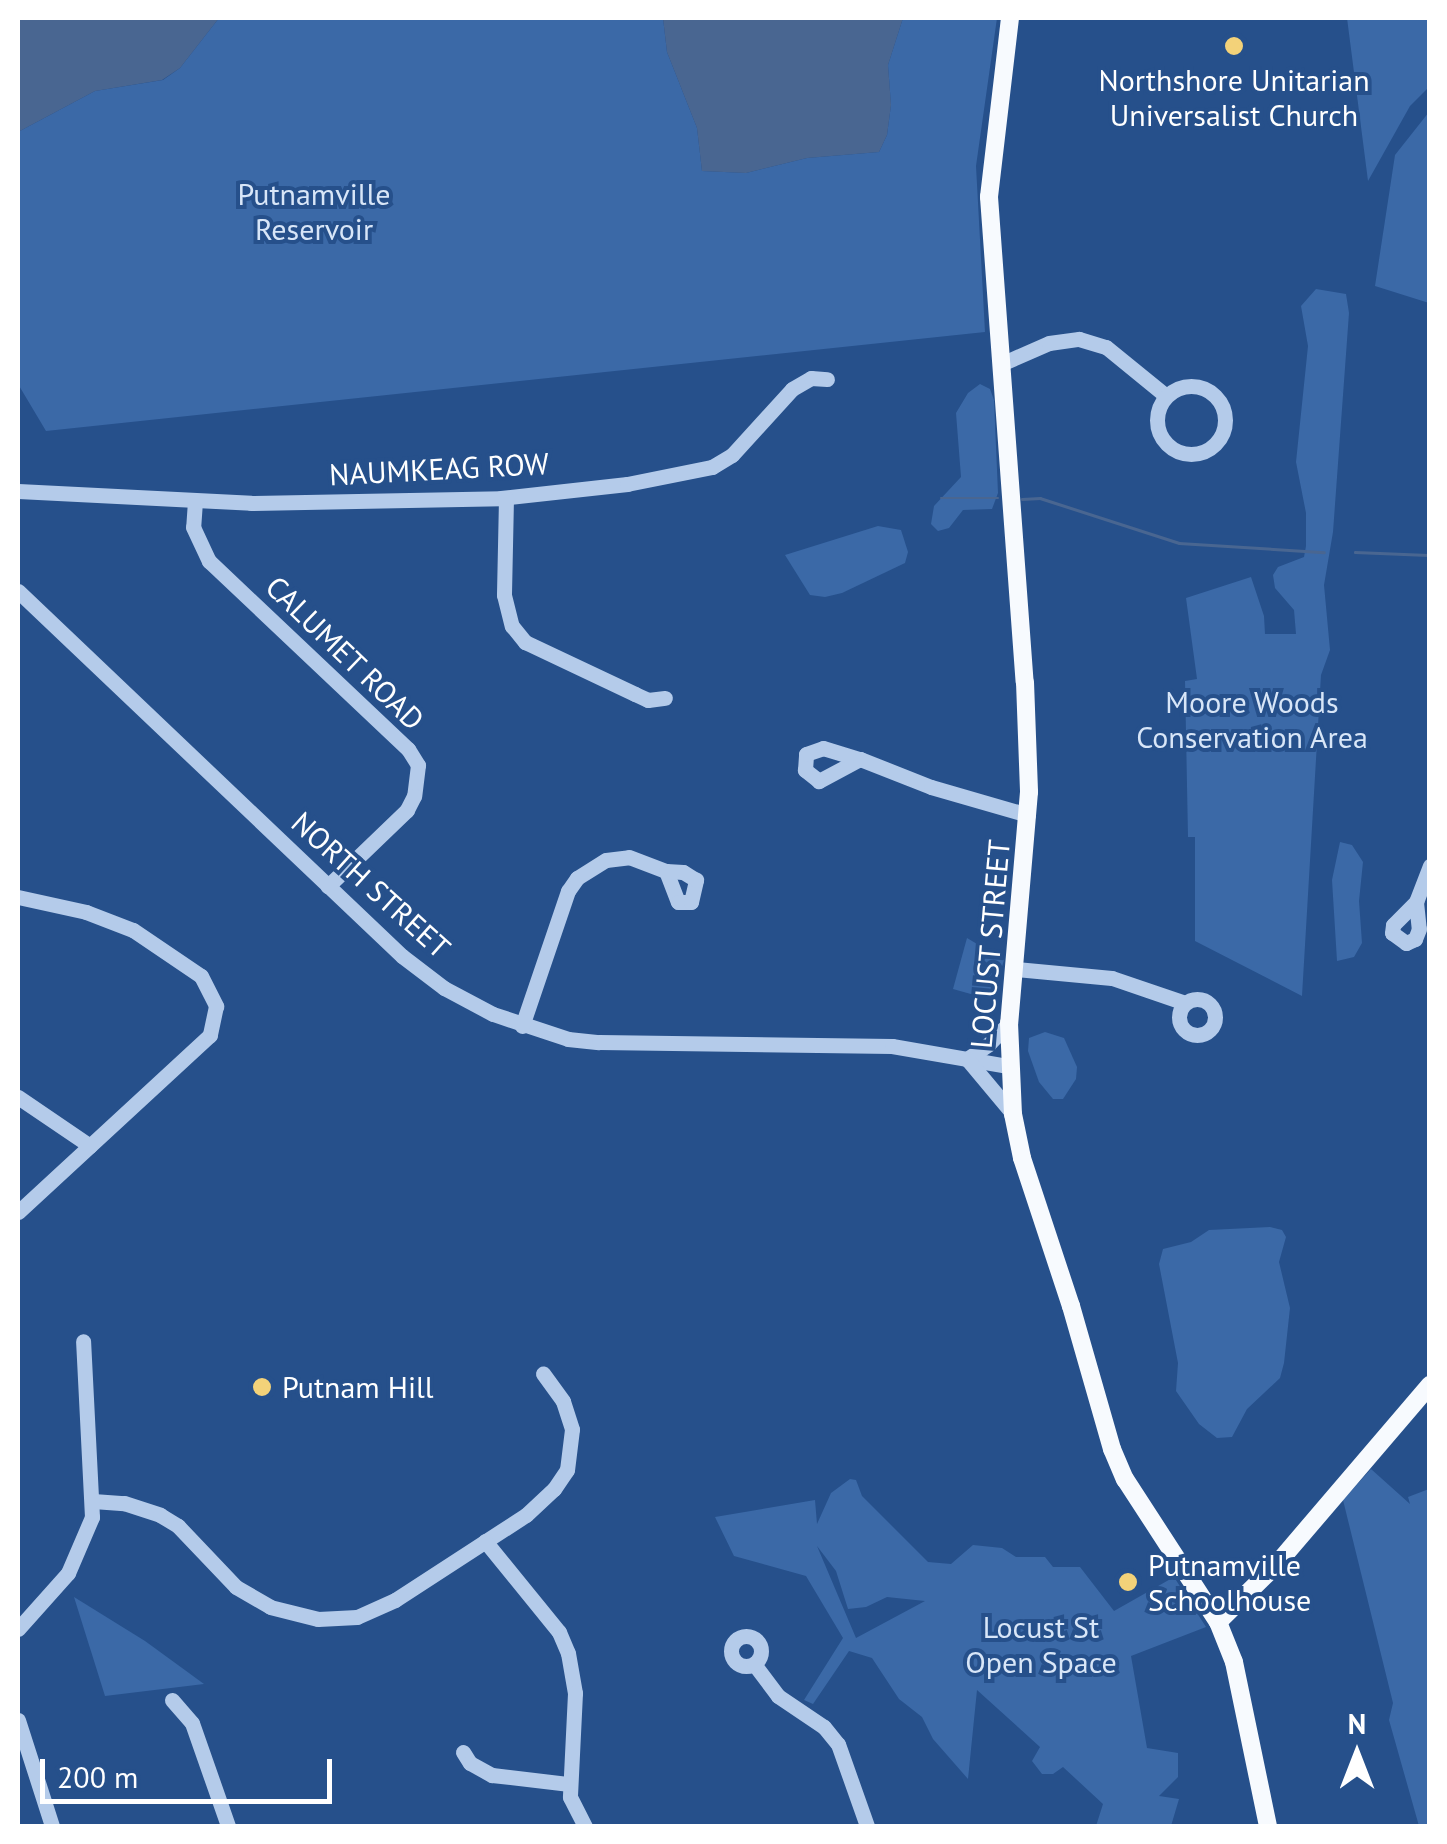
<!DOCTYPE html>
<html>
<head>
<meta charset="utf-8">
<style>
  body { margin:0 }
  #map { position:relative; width:1447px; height:1844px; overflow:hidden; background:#26508b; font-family:"PT Sans",sans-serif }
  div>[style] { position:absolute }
  .green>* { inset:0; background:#3b69a7 }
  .water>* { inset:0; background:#496691 }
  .stream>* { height:2.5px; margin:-1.25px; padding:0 1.25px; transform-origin:1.25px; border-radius:1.25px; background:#496691 }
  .minor>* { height:15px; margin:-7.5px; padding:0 7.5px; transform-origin:7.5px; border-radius:7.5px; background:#b4cbea }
  .minor>.ring { margin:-7.5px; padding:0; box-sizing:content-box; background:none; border:15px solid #b4cbea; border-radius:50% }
  .major>* { height:18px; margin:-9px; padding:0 9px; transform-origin:9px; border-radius:9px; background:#f7fafe }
  .dots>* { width:28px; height:28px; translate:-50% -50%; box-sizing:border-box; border:5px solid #26508b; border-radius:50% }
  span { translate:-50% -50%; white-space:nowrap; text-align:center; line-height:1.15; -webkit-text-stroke:8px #26508b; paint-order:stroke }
  .poi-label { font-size:30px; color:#fff }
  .left { translate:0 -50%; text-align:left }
  .park-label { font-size:30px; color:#d8e6f8 }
  .street-label { font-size:30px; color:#fff }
  .frame { position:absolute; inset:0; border:20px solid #fff; pointer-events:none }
  .north { position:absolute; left:1307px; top:1704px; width:100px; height:100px; -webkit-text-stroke:8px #26508b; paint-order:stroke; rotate:0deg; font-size:28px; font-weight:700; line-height:40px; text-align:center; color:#fff }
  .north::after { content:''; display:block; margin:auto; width:35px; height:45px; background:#fff; clip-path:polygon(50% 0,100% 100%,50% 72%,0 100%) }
  .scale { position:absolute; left:40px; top:1759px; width:292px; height:45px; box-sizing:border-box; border:5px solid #fff; border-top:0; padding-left:12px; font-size:30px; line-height:35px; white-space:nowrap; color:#fff; -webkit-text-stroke:8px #26508b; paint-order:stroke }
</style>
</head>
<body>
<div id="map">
  <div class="green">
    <div style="clip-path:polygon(219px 18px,663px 18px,667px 52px,697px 128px,702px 171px,746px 173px,807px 158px,879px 152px,887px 135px,891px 105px,888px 65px,903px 18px,997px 18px,976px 166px,985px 332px,46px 431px,18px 384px,18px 132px,95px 91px,163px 80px,180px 68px)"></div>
    <div style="clip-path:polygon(1347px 18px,1429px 18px,1429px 87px,1410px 106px,1368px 181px)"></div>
    <div style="clip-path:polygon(1429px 112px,1428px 258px,1429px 303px,1375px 286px,1395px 155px)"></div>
    <div style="clip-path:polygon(1316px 289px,1346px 294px,1349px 313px,1333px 532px,1324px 585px,1330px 650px,1321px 675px,1302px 996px,1195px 941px,1195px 837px,1188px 837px,1185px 681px,1197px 679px,1186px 598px,1251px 577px,1264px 616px,1265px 634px,1296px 634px,1294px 610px,1275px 588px,1273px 575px,1278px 567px,1304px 557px,1306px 546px,1306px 513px,1296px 462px,1308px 346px,1301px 306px)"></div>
    <div style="clip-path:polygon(980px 384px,990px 389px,994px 400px,998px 493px,992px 509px,963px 510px,949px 528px,938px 531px,931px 524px,934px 506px,961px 477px,956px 413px,968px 393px)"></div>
    <div style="clip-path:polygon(878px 526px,901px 530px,908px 552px,905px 563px,842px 593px,825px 597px,810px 595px,785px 555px)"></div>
    <div style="clip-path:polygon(1340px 842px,1352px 845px,1363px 862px,1359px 901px,1362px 943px,1354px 957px,1337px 961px,1332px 880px)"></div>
    <div style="clip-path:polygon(967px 938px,1004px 960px,992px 1000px,953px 989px)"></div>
    <div style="clip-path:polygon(1045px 1032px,1064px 1038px,1077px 1067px,1076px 1079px,1063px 1099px,1053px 1099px,1039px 1082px,1028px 1051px,1029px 1038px)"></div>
    <div style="clip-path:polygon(1270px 1227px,1282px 1230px,1286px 1237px,1279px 1262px,1290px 1308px,1284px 1363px,1280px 1378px,1247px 1409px,1232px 1437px,1217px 1438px,1199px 1424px,1176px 1391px,1178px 1363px,1159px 1264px,1163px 1249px,1191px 1242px,1209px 1230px)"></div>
    <div style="clip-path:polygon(1371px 1469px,1410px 1504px,1408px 1497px,1429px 1489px,1429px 1826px,1419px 1826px,1389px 1720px,1393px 1703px,1343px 1500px)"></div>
    <div style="clip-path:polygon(evenodd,850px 1479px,856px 1480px,862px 1496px,928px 1562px,951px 1564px,973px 1545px,1002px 1548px,1016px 1557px,1045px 1557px,1053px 1567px,1080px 1567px,1114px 1611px,1174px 1577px,1206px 1627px,1131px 1656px,1147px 1748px,1178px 1753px,1178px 1777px,1159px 1796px,1179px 1799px,1171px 1826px,1096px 1826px,1103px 1804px,1063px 1767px,1053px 1774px,1042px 1774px,1032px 1761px,1040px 1747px,977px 1690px,968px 1779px,933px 1739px,922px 1717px,899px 1699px,872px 1658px,849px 1651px,813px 1704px,804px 1700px,843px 1638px,806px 1576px,734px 1556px,715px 1517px,815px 1500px,817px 1524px,831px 1493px,850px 1479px,817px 1546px,836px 1571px,848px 1609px,866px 1607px,887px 1597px,925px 1601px,856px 1638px,817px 1546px)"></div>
    <div style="clip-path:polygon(74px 1597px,145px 1641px,204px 1684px,105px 1696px)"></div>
  </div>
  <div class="water">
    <div style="clip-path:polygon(18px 18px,219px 18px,180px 68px,162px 80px,95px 91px,18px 132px)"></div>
    <div style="clip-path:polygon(663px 18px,903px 18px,888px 65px,891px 105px,887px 135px,879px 152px,807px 158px,746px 173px,702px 171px,697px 128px,667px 52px)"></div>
  </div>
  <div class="stream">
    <div style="left:941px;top:498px;width:57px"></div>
    <div style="left:1022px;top:499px;width:18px;rotate:-3deg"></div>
    <div style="left:1040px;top:498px;width:146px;rotate:17.9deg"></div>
    <div style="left:1179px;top:543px;width:145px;rotate:3.6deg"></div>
    <div style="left:1355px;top:552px;width:73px;rotate:2.4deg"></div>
  </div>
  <div class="minor">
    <div style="left:1001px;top:364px;width:52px;rotate:-23.6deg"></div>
    <div style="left:1049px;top:343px;width:30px;rotate:-8deg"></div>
    <div style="left:1079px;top:339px;width:28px;rotate:17deg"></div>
    <div style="left:1106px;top:347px;width:77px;rotate:39.2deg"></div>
    <div class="ring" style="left:1157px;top:386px;width:53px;height:53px"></div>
    <div style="left:18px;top:491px;width:233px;rotate:2.9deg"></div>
    <div style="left:251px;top:503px;width:250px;rotate:-1.1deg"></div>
    <div style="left:501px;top:498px;width:127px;rotate:-6.3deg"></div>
    <div style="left:627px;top:484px;width:87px;rotate:-11.3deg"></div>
    <div style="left:712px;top:467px;width:23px;rotate:-31deg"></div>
    <div style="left:732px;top:455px;width:89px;rotate:-47.7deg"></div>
    <div style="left:792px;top:389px;width:22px;rotate:-30deg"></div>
    <div style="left:811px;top:378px;width:16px;rotate:4deg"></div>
    <div style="left:506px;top:498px;width:97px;rotate:91.2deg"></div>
    <div style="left:504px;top:595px;width:32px;rotate:76deg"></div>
    <div style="left:512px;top:626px;width:21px;rotate:51deg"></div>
    <div style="left:525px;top:642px;width:122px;rotate:25.3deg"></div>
    <div style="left:635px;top:694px;width:14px;rotate:25deg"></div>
    <div style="left:648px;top:700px;width:17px;rotate:-7deg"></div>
    <div style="left:195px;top:501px;width:26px;rotate:94deg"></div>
    <div style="left:193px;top:527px;width:38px;rotate:65deg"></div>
    <div style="left:209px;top:561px;width:274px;rotate:43.4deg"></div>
    <div style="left:408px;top:749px;width:19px;rotate:58deg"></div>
    <div style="left:418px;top:765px;width:31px;rotate:97deg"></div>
    <div style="left:414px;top:796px;width:16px;rotate:117deg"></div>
    <div style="left:407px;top:810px;width:110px;rotate:136.1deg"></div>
    <div style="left:18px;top:591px;width:530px;rotate:43.55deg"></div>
    <div style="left:402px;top:956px;width:53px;rotate:37.3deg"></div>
    <div style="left:444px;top:988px;width:55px;rotate:28deg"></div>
    <div style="left:493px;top:1014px;width:79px;rotate:18.4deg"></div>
    <div style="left:568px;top:1039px;width:31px;rotate:6deg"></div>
    <div style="left:599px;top:1042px;width:293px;rotate:0.8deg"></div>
    <div style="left:892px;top:1046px;width:118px;rotate:9.8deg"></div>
    <div style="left:860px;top:759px;width:47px;rotate:151.8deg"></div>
    <div style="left:819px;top:781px;width:18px;rotate:-142deg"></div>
    <div style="left:805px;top:770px;width:16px;rotate:-86deg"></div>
    <div style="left:806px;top:754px;width:18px;rotate:-19deg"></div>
    <div style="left:823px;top:748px;width:39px;rotate:17deg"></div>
    <div style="left:860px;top:759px;width:76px;rotate:21.5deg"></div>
    <div style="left:931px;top:787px;width:101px;rotate:16.1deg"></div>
    <div style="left:18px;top:897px;width:70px;rotate:12.4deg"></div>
    <div style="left:86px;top:912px;width:50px;rotate:21deg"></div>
    <div style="left:133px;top:930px;width:82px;rotate:34.1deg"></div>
    <div style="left:201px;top:976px;width:34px;rotate:63deg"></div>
    <div style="left:216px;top:1006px;width:30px;rotate:102deg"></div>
    <div style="left:210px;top:1035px;width:261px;rotate:137.3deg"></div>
    <div style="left:1416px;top:902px;width:27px;rotate:84deg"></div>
    <div style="left:1419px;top:929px;width:11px;rotate:112deg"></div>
    <div style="left:1415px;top:939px;width:10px;rotate:156deg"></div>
    <div style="left:1406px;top:943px;width:17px;rotate:-144deg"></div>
    <div style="left:1392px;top:933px;width:8px;rotate:-83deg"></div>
    <div style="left:1393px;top:925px;width:33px;rotate:-45deg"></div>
    <div style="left:1416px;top:902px;width:39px;rotate:-69deg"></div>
    <div style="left:1016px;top:969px;width:96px;rotate:5.4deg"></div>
    <div style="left:1112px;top:978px;width:77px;rotate:18.9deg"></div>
    <div class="ring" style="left:1179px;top:999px;width:21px;height:21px"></div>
    <div style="left:1009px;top:1023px;width:29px;rotate:134deg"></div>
    <div style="left:989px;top:1044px;width:27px;rotate:146deg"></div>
    <div style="left:967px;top:1059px;width:72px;rotate:50.1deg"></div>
    <div style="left:522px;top:1026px;width:143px;rotate:-71.2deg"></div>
    <div style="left:568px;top:891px;width:16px;rotate:-55deg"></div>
    <div style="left:577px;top:878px;width:34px;rotate:-32deg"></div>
    <div style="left:606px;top:860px;width:23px;rotate:-7deg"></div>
    <div style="left:629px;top:857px;width:40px;rotate:21deg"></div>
    <div style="left:666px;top:871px;width:33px;rotate:69deg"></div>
    <div style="left:678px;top:902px;width:13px"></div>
    <div style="left:691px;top:902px;width:23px;rotate:-77deg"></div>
    <div style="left:696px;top:880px;width:15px;rotate:-148deg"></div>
    <div style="left:683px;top:872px;width:17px;rotate:-177deg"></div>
    <div style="left:18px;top:1097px;width:87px;rotate:34.2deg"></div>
    <div style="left:93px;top:1501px;width:31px;rotate:4deg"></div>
    <div style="left:124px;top:1503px;width:38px;rotate:18deg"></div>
    <div style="left:160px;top:1515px;width:21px;rotate:31deg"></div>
    <div style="left:178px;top:1526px;width:84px;rotate:46.4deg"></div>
    <div style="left:236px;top:1587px;width:39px;rotate:30deg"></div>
    <div style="left:270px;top:1607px;width:49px;rotate:14deg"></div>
    <div style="left:318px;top:1619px;width:39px;rotate:-3deg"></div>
    <div style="left:357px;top:1617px;width:42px;rotate:-24.1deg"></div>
    <div style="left:395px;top:1600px;width:156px;rotate:-33deg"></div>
    <div style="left:526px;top:1515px;width:38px;rotate:-43deg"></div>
    <div style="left:554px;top:1489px;width:23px;rotate:-56deg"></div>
    <div style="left:567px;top:1470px;width:41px;rotate:-83deg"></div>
    <div style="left:572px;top:1429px;width:29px;rotate:-108deg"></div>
    <div style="left:563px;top:1401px;width:34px;rotate:-126deg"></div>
    <div style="left:485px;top:1541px;width:117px;rotate:50.9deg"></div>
    <div style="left:559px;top:1632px;width:23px;rotate:67deg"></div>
    <div style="left:568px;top:1653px;width:41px;rotate:80.1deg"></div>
    <div style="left:575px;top:1693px;width:104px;rotate:92.8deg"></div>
    <div style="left:570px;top:1797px;width:33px;rotate:63deg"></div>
    <div style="left:18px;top:1629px;width:75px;rotate:-48.2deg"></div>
    <div style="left:68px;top:1573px;width:61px;rotate:-66.8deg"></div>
    <div style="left:92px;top:1517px;width:176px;rotate:-92.9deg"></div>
    <div class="ring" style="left:731px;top:1636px;width:15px;height:15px"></div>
    <div style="left:754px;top:1664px;width:40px;rotate:53deg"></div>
    <div style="left:778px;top:1696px;width:55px;rotate:34deg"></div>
    <div style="left:824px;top:1727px;width:22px;rotate:51deg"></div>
    <div style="left:838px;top:1744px;width:87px;rotate:70.5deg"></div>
    <div style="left:172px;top:1700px;width:30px;rotate:49deg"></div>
    <div style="left:192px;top:1723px;width:109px;rotate:70.7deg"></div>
    <div style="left:18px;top:1720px;width:111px;rotate:72.2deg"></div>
    <div style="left:463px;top:1752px;width:13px;rotate:58deg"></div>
    <div style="left:470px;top:1763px;width:25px;rotate:29deg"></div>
    <div style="left:492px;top:1775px;width:78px;rotate:6.7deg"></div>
  </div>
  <div class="major">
    <div style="left:1010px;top:18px;width:180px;rotate:96.7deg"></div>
    <div style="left:989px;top:197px;width:486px;rotate:85.8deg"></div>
    <div style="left:1025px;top:682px;width:110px;rotate:87.9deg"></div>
    <div style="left:1029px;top:792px;width:232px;rotate:94.9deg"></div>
    <div style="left:1009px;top:1023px;width:91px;rotate:87.5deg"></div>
    <div style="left:1013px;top:1114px;width:45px;rotate:78.4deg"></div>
    <div style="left:1022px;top:1158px;width:156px;rotate:71.7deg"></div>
    <div style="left:1071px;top:1306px;width:149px;rotate:74deg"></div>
    <div style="left:1112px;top:1449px;width:33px;rotate:67deg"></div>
    <div style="left:1125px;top:1479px;width:171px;rotate:57deg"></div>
    <div style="left:1218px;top:1622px;width:43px;rotate:68.2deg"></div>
    <div style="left:1234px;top:1662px;width:167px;rotate:78.3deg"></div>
    <div style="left:1218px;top:1622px;width:81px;rotate:-44.5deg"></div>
    <div style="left:1276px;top:1565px;width:237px;rotate:-49.5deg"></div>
  </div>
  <div class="dots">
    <div style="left:1234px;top:46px;background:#f3d279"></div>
    <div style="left:262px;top:1387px;background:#f3d279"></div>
    <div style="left:1128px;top:1582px;background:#f3d279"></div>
  </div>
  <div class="poi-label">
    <span style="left:1234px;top:97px">Northshore Unitarian<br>Universalist Church</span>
    <span class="left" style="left:282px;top:1387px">Putnam Hill</span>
    <span class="left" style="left:1148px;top:1582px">Putnamville<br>Schoolhouse</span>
  </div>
  <div class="park-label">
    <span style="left:314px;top:211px">Putnamville<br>Reservoir</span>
    <span style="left:1252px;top:719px">Moore Woods<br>Conservation Area</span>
    <span style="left:1041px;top:1644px">Locust St<br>Open Space</span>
  </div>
  <div class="street-label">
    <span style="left:439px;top:469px;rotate:-3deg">NAUMKEAG ROW</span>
    <span style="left:345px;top:653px;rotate:44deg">CALUMET ROAD</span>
    <span style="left:371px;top:885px;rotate:42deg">NORTH STREET</span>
    <span style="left:990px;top:944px;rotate:-85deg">LOCUST STREET</span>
  </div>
  <div class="frame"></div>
  <div class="north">N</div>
  <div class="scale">200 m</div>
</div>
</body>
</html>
